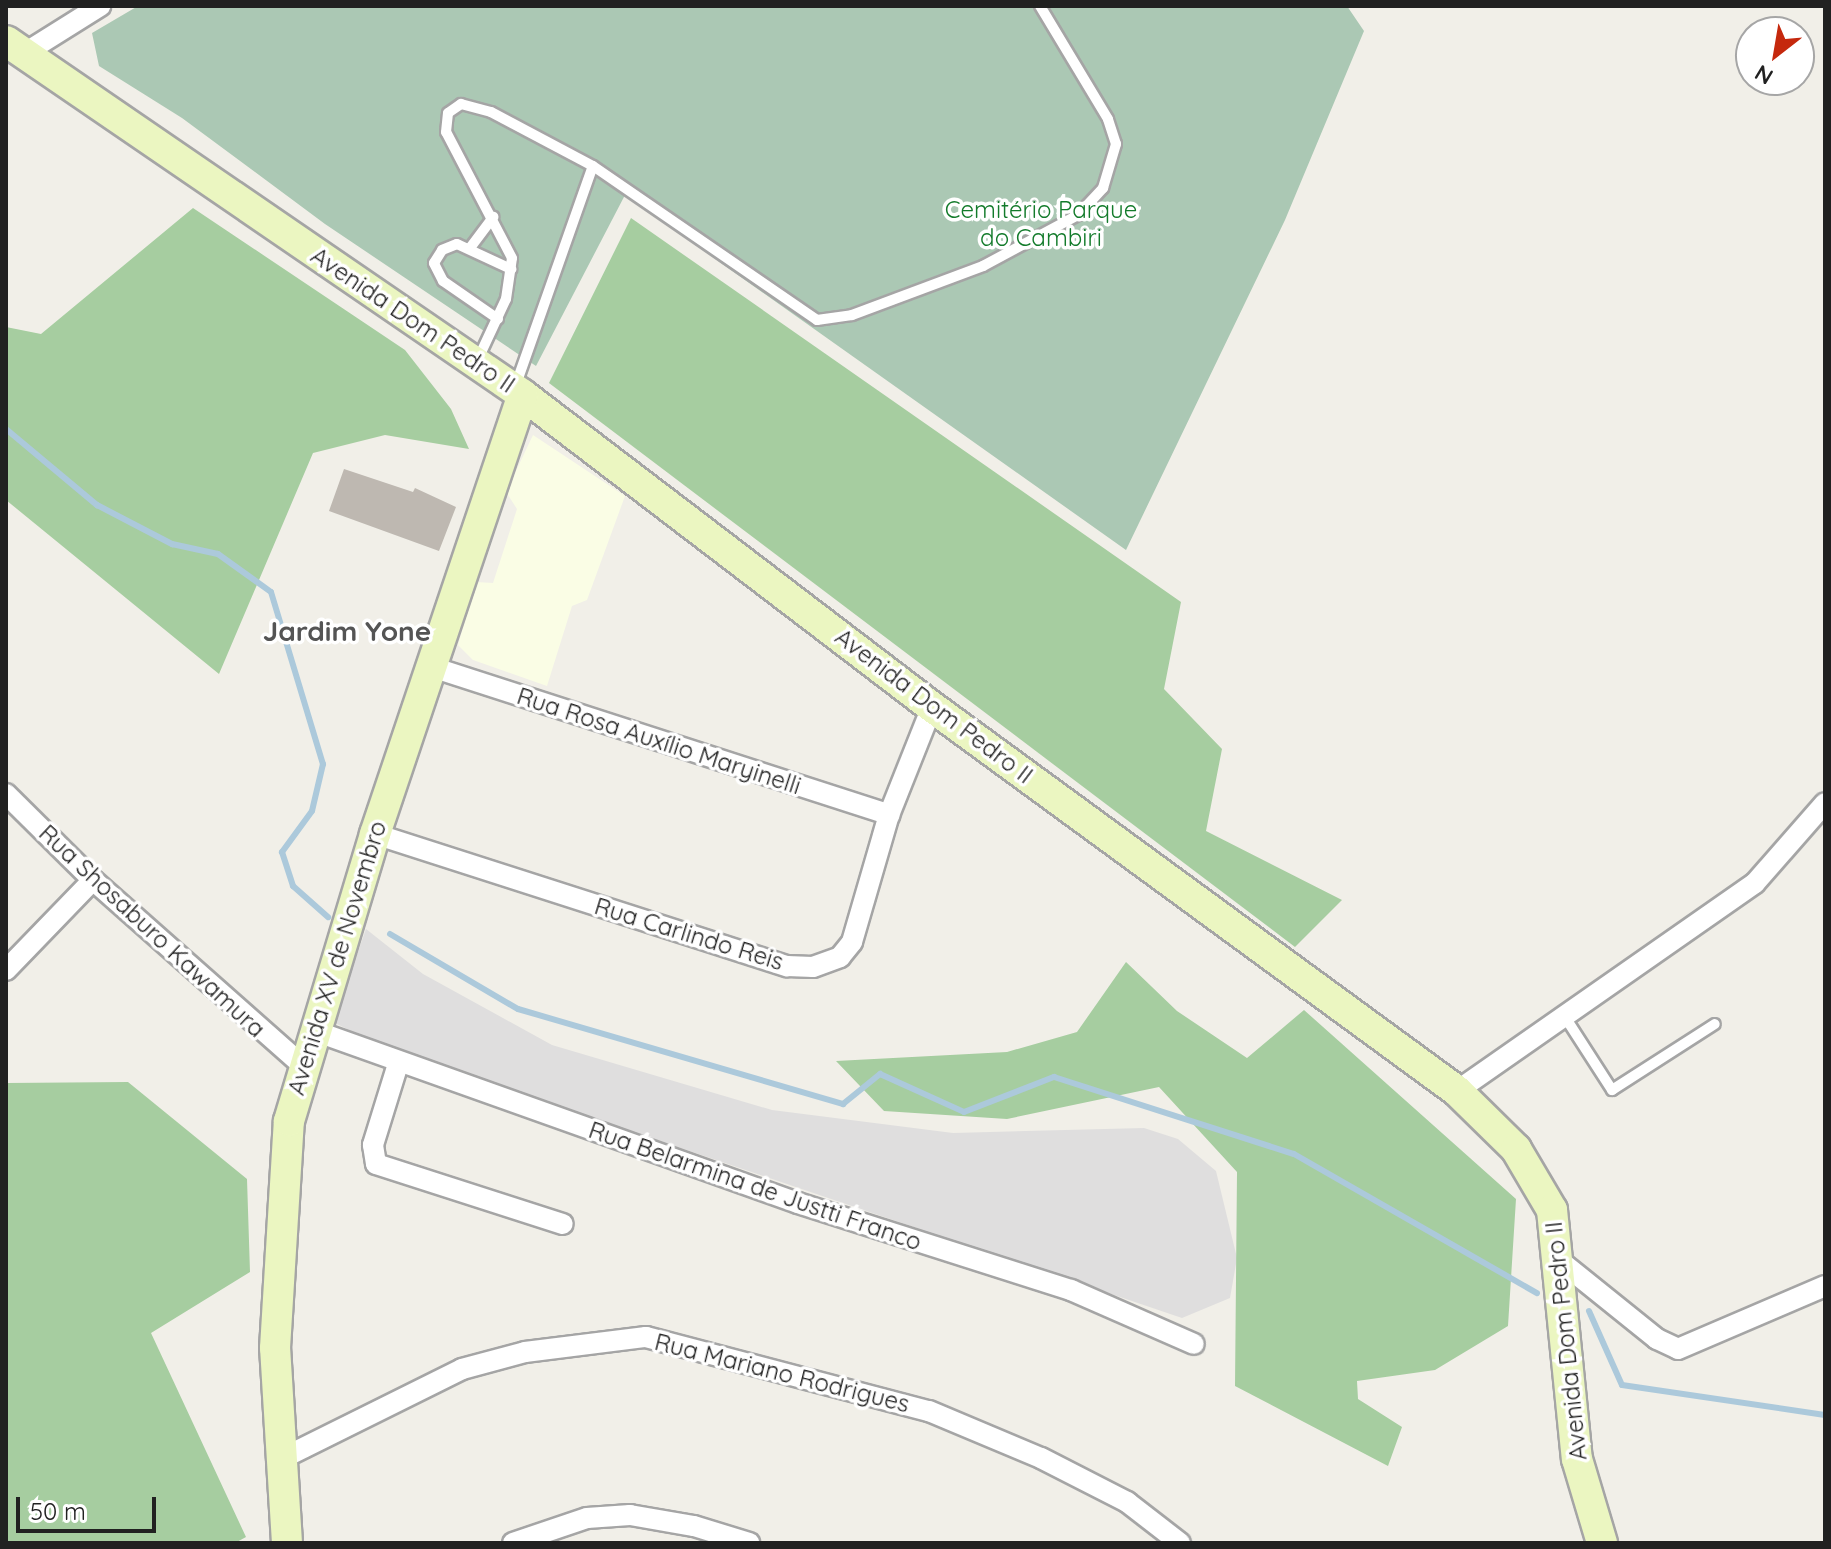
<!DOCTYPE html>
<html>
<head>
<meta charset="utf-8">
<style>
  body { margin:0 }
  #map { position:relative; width:1831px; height:1549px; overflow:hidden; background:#f1efe8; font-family:Quicksand,sans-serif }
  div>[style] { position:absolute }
  .residential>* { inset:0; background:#dfdede }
  .education>* { inset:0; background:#fafde5 }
  .forest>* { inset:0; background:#a6cda0 }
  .cemetery>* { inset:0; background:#abc8b4 }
  .stream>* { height:6px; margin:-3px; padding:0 3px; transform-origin:3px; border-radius:3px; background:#acc9db }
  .building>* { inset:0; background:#beb8b1 }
  .roads { filter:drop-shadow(2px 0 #a5a5a5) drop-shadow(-2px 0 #a5a5a5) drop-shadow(0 2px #a5a5a5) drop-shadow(0 -2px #a5a5a5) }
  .lane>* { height:10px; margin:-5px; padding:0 5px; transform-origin:5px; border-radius:5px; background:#fff }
  .street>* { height:20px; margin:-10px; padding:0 10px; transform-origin:10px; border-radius:10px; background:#fff }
  .secondary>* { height:30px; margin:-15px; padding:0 15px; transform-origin:15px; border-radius:15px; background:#ebf6c1 }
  span { translate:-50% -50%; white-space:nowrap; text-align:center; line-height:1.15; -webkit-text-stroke:7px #fff; paint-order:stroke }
  .park-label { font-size:24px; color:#137b2b }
  .street-label { font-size:24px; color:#212121 }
  .quarter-label { font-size:28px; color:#545454; font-weight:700 }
  .frame { position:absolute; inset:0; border:8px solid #212121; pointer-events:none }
  .north { position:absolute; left:1735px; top:16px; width:80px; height:80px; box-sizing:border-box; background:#fff; border:2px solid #a6a6a6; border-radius:50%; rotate:211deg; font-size:22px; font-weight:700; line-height:32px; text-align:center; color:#212121 }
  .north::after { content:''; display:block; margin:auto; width:28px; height:36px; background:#c5280d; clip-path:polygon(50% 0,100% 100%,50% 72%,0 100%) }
  .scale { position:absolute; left:16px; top:1497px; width:140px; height:36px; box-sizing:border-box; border:4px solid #212121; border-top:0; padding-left:10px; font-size:24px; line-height:28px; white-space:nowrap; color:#212121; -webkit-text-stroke:6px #fff; paint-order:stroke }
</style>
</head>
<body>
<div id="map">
  <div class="residential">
    <div style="clip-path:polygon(366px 929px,423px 974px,552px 1045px,772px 1110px,953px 1133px,1144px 1128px,1178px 1139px,1216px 1171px,1237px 1258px,1230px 1298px,1182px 1318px,383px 1047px,333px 1022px)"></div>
  </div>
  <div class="education">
    <div style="clip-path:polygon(533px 435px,625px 496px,587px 600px,572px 606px,547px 686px,473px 660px,458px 645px,476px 582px,493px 583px,517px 509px,506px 492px)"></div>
  </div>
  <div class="forest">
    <div style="clip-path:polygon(193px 208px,405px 350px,451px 409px,469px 449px,385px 435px,313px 453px,219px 674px,6px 500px,6px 327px,41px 334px)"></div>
    <div style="clip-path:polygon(631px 218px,1181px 602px,1164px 689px,1222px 749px,1206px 831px,1342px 900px,1295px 947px,549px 383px)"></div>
    <div style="clip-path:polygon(1126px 962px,1177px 1011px,1247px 1058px,1304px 1010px,1516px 1199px,1508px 1326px,1435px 1370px,1357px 1381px,1358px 1399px,1402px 1427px,1388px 1466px,1235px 1386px,1237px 1172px,1159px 1087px,1007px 1119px,884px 1111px,836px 1061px,1007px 1052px,1077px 1032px)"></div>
    <div style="clip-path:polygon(128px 1082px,247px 1179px,250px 1272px,151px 1333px,246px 1537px,235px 1543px,6px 1543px,6px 1083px)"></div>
  </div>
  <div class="cemetery">
    <div style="clip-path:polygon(138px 6px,1347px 6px,1364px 31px,1285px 220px,1126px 550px,625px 195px,536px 366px,325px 224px,182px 118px,99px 66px,92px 33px)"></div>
  </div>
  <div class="stream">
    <div style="left:6px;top:429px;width:119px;rotate:39.9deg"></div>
    <div style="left:97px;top:505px;width:85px;rotate:27.5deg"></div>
    <div style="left:172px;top:544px;width:47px;rotate:12.3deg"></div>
    <div style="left:218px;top:554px;width:65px;rotate:35.6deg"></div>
    <div style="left:271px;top:592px;width:180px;rotate:73.2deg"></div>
    <div style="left:323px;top:764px;width:48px;rotate:103.2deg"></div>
    <div style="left:312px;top:811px;width:51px;rotate:126.2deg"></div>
    <div style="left:282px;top:852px;width:36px;rotate:72deg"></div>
    <div style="left:293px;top:886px;width:47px;rotate:41.5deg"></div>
    <div style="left:390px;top:934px;width:148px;rotate:30.4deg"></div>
    <div style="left:518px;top:1009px;width:339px;rotate:16.3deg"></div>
    <div style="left:843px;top:1104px;width:48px;rotate:-39deg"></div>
    <div style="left:880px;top:1074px;width:92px;rotate:24.3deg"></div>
    <div style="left:964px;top:1112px;width:97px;rotate:-21.3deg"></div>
    <div style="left:1054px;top:1077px;width:252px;rotate:17.8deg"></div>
    <div style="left:1294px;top:1154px;width:280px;rotate:29.8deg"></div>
    <div style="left:1589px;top:1311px;width:81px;rotate:66deg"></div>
    <div style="left:1622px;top:1385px;width:205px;rotate:8.4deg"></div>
  </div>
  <div class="building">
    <div style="clip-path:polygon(344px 469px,413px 492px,415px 488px,456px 507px,439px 551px,329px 511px)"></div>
  </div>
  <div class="roads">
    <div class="lane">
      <div style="left:470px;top:248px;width:39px;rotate:-53deg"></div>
      <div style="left:498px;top:319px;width:67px;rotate:-145.4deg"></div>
      <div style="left:443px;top:281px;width:20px;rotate:-117deg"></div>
      <div style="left:434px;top:263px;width:15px;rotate:-58deg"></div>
      <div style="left:442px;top:250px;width:16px;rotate:-22deg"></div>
      <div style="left:457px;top:244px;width:60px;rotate:24.8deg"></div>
      <div style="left:478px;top:359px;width:66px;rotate:-65deg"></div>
      <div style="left:506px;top:299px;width:41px;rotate:-81.7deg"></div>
      <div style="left:512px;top:258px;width:142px;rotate:-117.6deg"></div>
      <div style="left:446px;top:132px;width:19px;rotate:-84deg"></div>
      <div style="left:448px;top:113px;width:16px;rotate:-35deg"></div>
      <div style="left:461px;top:104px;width:31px;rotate:15deg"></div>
      <div style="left:491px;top:112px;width:115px;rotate:27.9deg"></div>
      <div style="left:515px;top:387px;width:234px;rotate:-70.6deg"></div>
      <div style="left:593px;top:166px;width:272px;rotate:34.5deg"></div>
      <div style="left:817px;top:320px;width:35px;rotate:-8deg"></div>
      <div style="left:852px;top:315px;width:140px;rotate:-20.5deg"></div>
      <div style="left:983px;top:266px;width:108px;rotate:-28.2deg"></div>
      <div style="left:1078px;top:215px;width:37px;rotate:-47deg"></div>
      <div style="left:1103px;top:188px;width:46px;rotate:-73.5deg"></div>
      <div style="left:1116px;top:144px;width:26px;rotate:-108deg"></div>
      <div style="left:1108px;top:119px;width:132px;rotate:-121deg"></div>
      <div style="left:1565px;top:1017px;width:87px;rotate:57.2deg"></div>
      <div style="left:1612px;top:1090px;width:122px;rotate:-32.7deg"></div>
    </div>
    <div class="street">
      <div style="left:25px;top:53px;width:89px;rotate:-32.1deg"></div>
      <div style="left:429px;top:666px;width:484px;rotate:17.9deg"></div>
      <div style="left:6px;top:794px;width:122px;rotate:44.7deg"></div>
      <div style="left:93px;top:880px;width:279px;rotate:41.5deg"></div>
      <div style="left:375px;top:834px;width:433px;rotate:17.8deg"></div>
      <div style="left:787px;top:966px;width:26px;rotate:2deg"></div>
      <div style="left:813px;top:967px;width:29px;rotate:-20deg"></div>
      <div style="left:840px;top:957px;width:19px;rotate:-51deg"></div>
      <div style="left:852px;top:942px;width:132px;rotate:-73.8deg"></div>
      <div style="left:889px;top:815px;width:116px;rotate:-68.3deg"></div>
      <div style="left:6px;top:970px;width:125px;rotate:-46deg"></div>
      <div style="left:315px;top:1031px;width:513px;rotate:19.6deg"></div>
      <div style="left:798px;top:1203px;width:287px;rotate:17.7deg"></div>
      <div style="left:1071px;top:1290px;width:134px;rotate:23.7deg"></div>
      <div style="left:398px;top:1064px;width:85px;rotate:107.2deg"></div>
      <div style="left:373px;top:1145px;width:19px;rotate:81deg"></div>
      <div style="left:376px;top:1164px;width:196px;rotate:17.8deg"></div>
      <div style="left:1457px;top:1091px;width:363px;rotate:-34.9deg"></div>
      <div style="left:1755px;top:883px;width:106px;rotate:-48.8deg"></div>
      <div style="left:1560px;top:1261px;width:124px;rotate:38.8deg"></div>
      <div style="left:1657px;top:1339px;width:23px;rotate:25deg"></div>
      <div style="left:1678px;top:1349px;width:160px;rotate:-23.2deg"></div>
      <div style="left:279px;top:1460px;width:204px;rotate:-26.4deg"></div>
      <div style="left:462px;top:1369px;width:65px;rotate:-15.1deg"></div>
      <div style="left:525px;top:1352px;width:122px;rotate:-7.1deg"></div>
      <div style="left:646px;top:1337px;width:293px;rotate:14.7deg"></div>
      <div style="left:929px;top:1411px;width:121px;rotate:22.8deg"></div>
      <div style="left:1041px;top:1458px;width:97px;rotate:27.1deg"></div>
      <div style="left:1127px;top:1502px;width:67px;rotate:37.7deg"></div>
      <div style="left:513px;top:1543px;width:78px;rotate:-18.7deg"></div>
      <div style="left:587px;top:1518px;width:43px;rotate:-4deg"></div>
      <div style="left:630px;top:1515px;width:65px;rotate:9.8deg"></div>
      <div style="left:694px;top:1526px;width:58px;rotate:17.2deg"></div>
    </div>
    <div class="secondary">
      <div style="left:6px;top:41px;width:627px;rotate:34.4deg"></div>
      <div style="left:523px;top:395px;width:514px;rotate:37.34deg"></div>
      <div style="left:932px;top:707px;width:650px;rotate:36.18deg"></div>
      <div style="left:1457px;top:1091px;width:83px;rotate:44.5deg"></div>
      <div style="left:1516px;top:1149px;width:71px;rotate:59.5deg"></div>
      <div style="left:1552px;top:1210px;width:250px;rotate:84.3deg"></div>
      <div style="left:1577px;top:1459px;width:88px;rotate:73.4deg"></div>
      <div style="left:287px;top:1543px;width:195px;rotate:-93.5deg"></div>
      <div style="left:275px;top:1348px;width:227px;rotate:-86.5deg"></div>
      <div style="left:289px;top:1121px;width:300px;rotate:-73.3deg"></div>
      <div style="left:375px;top:834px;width:463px;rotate:-71.4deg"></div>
    </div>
  </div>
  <div class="park-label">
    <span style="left:1041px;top:224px">Cemitério Parque<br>do Cambiri</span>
  </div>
  <div class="street-label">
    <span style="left:413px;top:320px;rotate:34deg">Avenida Dom Pedro II</span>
    <span style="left:934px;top:706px;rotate:37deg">Avenida Dom Pedro II</span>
    <span style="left:659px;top:741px;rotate:18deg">Rua Rosa Auxílio Maryinelli</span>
    <span style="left:152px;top:931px;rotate:43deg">Rua Shosaburo Kawamura</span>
    <span style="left:689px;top:934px;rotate:17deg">Rua Carlindo Reis</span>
    <span style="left:337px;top:958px;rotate:-73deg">Avenida XV de Novembro</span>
    <span style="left:755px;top:1186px;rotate:19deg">Rua Belarmina de Justti Franco</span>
    <span style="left:1566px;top:1341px;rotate:-96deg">Avenida Dom Pedro II</span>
    <span style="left:782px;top:1373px;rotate:14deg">Rua Mariano Rodrigues</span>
  </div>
  <div class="quarter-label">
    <span style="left:347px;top:631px">Jardim Yone</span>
  </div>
  <div class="frame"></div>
  <div class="north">N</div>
  <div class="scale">50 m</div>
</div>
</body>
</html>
